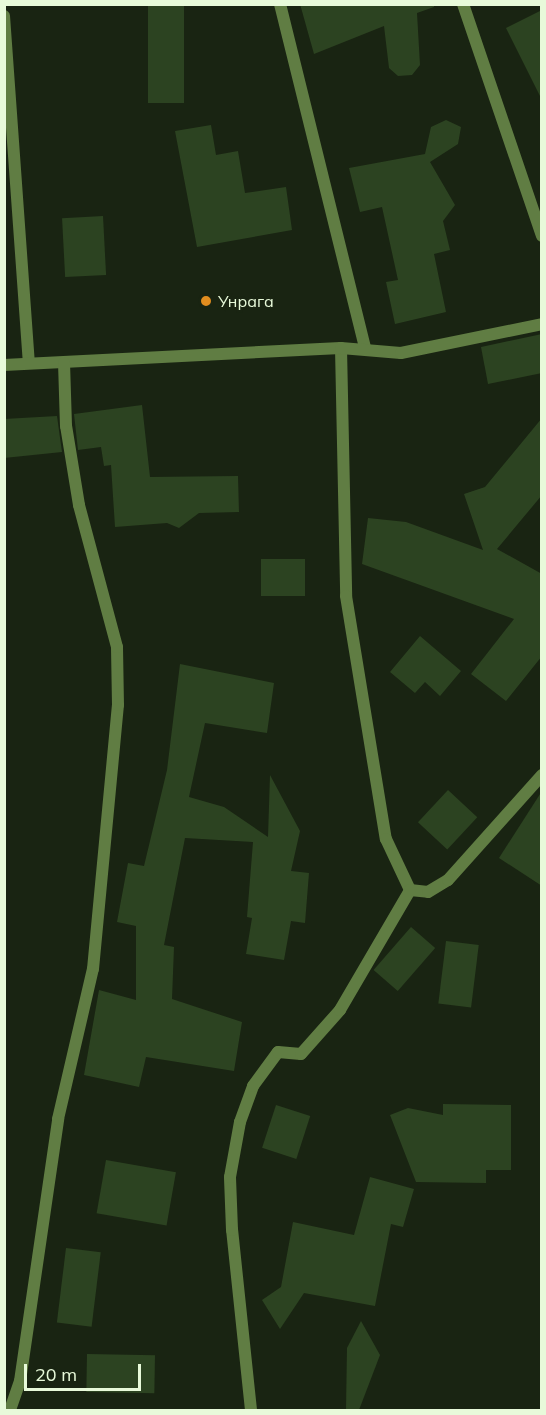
<!DOCTYPE html>
<html>
<head>
<meta charset="utf-8">
<style>
  body { margin:0 }
  #map { position:relative; width:546px; height:1415px; overflow:hidden; background:#192412; font-family:Mulish,sans-serif }
  div>[style] { position:absolute }
  .building>* { inset:0; background:#2c4321; transform-origin:0 0 }
  .street>* { height:12px; margin:-6px; padding:0 6px; transform-origin:6px; border-radius:6px; background:#607d43 }
  .dots>* { width:16px; height:16px; translate:-50% -50%; box-sizing:border-box; border:3px solid #192412; border-radius:50% }
  span { translate:-50% -50%; white-space:nowrap; text-align:center; line-height:1.15; -webkit-text-stroke:4.5px #192412; paint-order:stroke }
  .poi-label { font-size:16px; color:#e8fada }
  .left { translate:0 -50%; text-align:left }
  .frame { position:absolute; inset:0; border:6px solid #e8fada; pointer-events:none }
  .scale { position:absolute; left:24px; top:1364px; width:117px; height:27px; box-sizing:border-box; border:3px solid #e8fada; border-top:0; padding-left:8px; font-size:18px; line-height:21px; white-space:nowrap; color:#e8fada; -webkit-text-stroke:4px #192412; paint-order:stroke }
</style>
</head>
<body>
<div id="map">
  <div class="building">
    <div style="left:148px;top:4px;width:36px;height:99px"></div>
    <div style="clip-path:polygon(300px 4px,434px 4px,434px 7px,417px 13px,420px 65px,412px 75px,398px 76px,389px 68px,384px 26px,314px 54px)"></div>
    <div style="clip-path:polygon(542px 10px,542px 100px,506px 28px)"></div>
    <div style="clip-path:polygon(446px 120px,461px 127px,458px 144px,430px 162px,455px 205px,443px 221px,450px 250px,434px 254px,446px 312px,395px 324px,386px 282px,398px 280px,382px 207px,360px 212px,349px 168px,425px 154px,431px 127px)"></div>
    <div style="clip-path:polygon(211px 125px,216px 155px,238px 151px,245px 193px,286px 187px,292px 230px,197px 247px,175px 131px)"></div>
    <div style="left:103px;top:216px;width:59px;height:41px;rotate:87deg"></div>
    <div style="clip-path:polygon(542px 334px,542px 373px,488px 384px,481px 347px)"></div>
    <div style="clip-path:polygon(142px 405px,150px 477px,238px 476px,239px 512px,199px 513px,179px 528px,167px 523px,115px 527px,111px 465px,104px 466px,101px 447px,78px 450px,74px 414px)"></div>
    <div style="clip-path:polygon(57px 416px,62px 452px,4px 458px,4px 419px)"></div>
    <div style="clip-path:polygon(542px 418px,542px 495px,497px 549px,542px 574px,542px 656px,506px 701px,471px 674px,514px 619px,362px 564px,368px 518px,406px 522px,483px 550px,464px 494px,485px 487px)"></div>
    <div style="left:261px;top:559px;width:44px;height:37px"></div>
    <div style="clip-path:polygon(420px 636px,461px 671px,440px 696px,425px 682px,415px 693px,390px 672px)"></div>
    <div style="clip-path:polygon(180px 664px,274px 683px,267px 733px,205px 723px,189px 797px,224px 807px,268px 837px,270px 775px,300px 831px,291px 871px,309px 873px,305px 923px,291px 921px,284px 960px,246px 954px,252px 918px,247px 917px,253px 842px,185px 838px,164px 945px,174px 947px,172px 999px,242px 1022px,234px 1071px,146px 1057px,139px 1087px,84px 1075px,99px 990px,136px 1000px,136px 926px,117px 922px,128px 863px,144px 866px,167px 770px)"></div>
    <div style="left:448px;top:790px;width:40px;height:44px;rotate:43deg"></div>
    <div style="clip-path:polygon(542px 791px,542px 886px,499px 858px)"></div>
    <div style="left:411px;top:927px;width:32px;height:57px;rotate:41deg"></div>
    <div style="left:446px;top:941px;width:33px;height:63px;rotate:7deg"></div>
    <div style="clip-path:polygon(443px 1104px,511px 1105px,511px 1170px,486px 1170px,486px 1183px,416px 1182px,390px 1115px,408px 1108px,443px 1115px)"></div>
    <div style="left:276px;top:1105px;width:36px;height:45px;rotate:18deg"></div>
    <div style="left:106px;top:1160px;width:71px;height:54px;rotate:10deg"></div>
    <div style="clip-path:polygon(370px 1177px,414px 1189px,403px 1227px,391px 1224px,375px 1306px,304px 1293px,280px 1329px,262px 1300px,281px 1287px,293px 1222px,354px 1235px)"></div>
    <div style="left:66px;top:1248px;width:35px;height:75px;rotate:7deg"></div>
    <div style="clip-path:polygon(361px 1321px,380px 1355px,359px 1410px,346px 1410px,347px 1348px)"></div>
    <div style="left:87px;top:1354px;width:68px;height:38px;rotate:1deg"></div>
  </div>
  <div class="street">
    <div style="left:280px;top:4px;width:354px;rotate:76.1deg"></div>
    <div style="left:463px;top:4px;width:245px;rotate:71.2deg"></div>
    <div style="left:4px;top:16px;width:347px;rotate:85.9deg"></div>
    <div style="left:341px;top:348px;width:248px;rotate:88.8deg"></div>
    <div style="left:346px;top:596px;width:246px;rotate:80.7deg"></div>
    <div style="left:386px;top:839px;width:56px;rotate:64.8deg"></div>
    <div style="left:410px;top:890px;width:18px;rotate:6deg"></div>
    <div style="left:428px;top:892px;width:23px;rotate:-31deg"></div>
    <div style="left:448px;top:880px;width:141px;rotate:-48.2deg"></div>
    <div style="left:4px;top:365px;width:337px;rotate:-2.9deg"></div>
    <div style="left:341px;top:348px;width:60px;rotate:4.8deg"></div>
    <div style="left:401px;top:353px;width:144px;rotate:-11.6deg"></div>
    <div style="left:10px;top:1410px;width:31px;rotate:-71deg"></div>
    <div style="left:20px;top:1381px;width:265px;rotate:-81.7deg"></div>
    <div style="left:58px;top:1119px;width:154px;rotate:-76.9deg"></div>
    <div style="left:93px;top:969px;width:265px;rotate:-84.6deg"></div>
    <div style="left:118px;top:705px;width:58px;rotate:-91deg"></div>
    <div style="left:117px;top:647px;width:147px;rotate:-105deg"></div>
    <div style="left:79px;top:505px;width:80px;rotate:-99.3deg"></div>
    <div style="left:66px;top:426px;width:63px;rotate:-91.8deg"></div>
    <div style="left:251px;top:1410px;width:181px;rotate:-96deg"></div>
    <div style="left:232px;top:1230px;width:53px;rotate:-92.2deg"></div>
    <div style="left:230px;top:1177px;width:56px;rotate:-79.7deg"></div>
    <div style="left:240px;top:1122px;width:38px;rotate:-70deg"></div>
    <div style="left:253px;top:1086px;width:42px;rotate:-53.7deg"></div>
    <div style="left:278px;top:1052px;width:23px;rotate:5deg"></div>
    <div style="left:301px;top:1054px;width:59px;rotate:-48.4deg"></div>
    <div style="left:340px;top:1010px;width:139px;rotate:-59.7deg"></div>
  </div>
  <div class="dots">
    <div style="left:206px;top:301px;background:#e18d1f"></div>
  </div>
  <div class="poi-label">
    <span class="left" style="left:218px;top:301px">Унрага</span>
  </div>
  <div class="frame"></div>
  <div class="scale">20 m</div>
</div>
</body>
</html>
